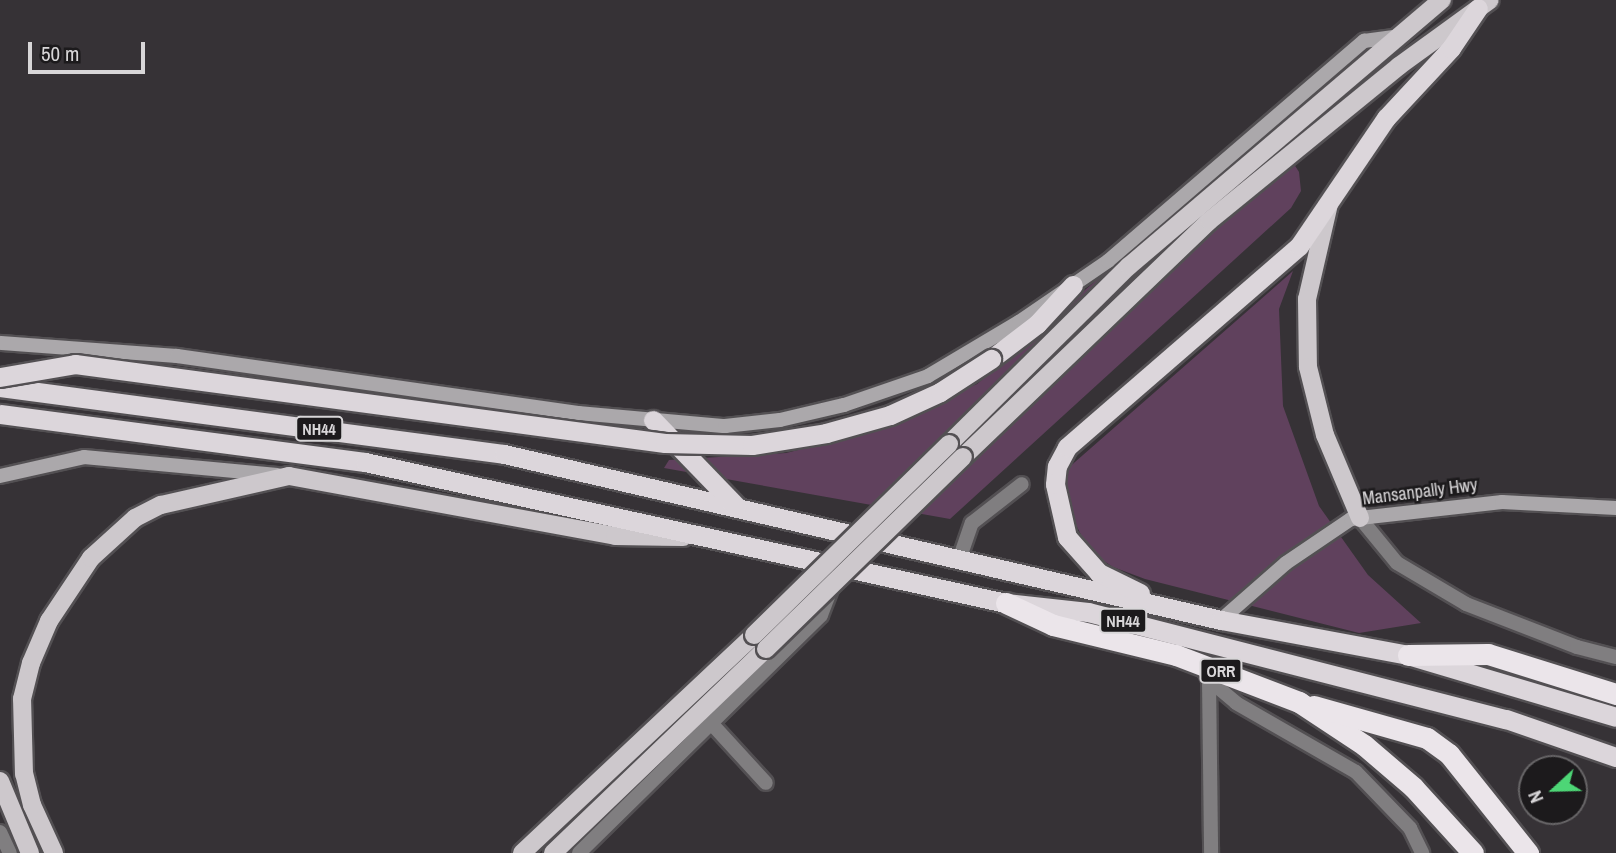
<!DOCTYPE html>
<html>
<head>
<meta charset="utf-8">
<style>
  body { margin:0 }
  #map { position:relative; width:1616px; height:853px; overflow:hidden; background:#363236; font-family:"Archivo Narrow",sans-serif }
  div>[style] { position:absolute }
  .green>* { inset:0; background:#60415d }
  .roads { filter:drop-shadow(2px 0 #535053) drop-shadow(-2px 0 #535053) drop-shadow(0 2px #535053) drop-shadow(0 -2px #535053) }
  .minor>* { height:14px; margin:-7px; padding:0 7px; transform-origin:7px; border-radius:7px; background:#807e80 }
  .secondary>* { height:14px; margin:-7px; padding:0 7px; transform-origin:7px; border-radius:7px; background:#aba8ab }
  .primary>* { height:18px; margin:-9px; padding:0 9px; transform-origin:9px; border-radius:9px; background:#cdc8cc }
  .trunk>* { height:19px; margin:-9.5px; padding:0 9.5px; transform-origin:9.5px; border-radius:9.5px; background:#dcd6db }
  .motorway>* { height:21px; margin:-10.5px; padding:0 10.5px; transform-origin:10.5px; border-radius:10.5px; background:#ebe5ea }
  .bridges { filter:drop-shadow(2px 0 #535053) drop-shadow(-2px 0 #535053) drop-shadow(0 2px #535053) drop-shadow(0 -2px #535053) }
  .primary-bridge>* { height:18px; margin:-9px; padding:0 9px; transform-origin:9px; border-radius:9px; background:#cdc8cc }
  .trunk-bridge>* { height:19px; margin:-9.5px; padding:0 9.5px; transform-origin:9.5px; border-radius:9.5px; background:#dcd6db }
  span { translate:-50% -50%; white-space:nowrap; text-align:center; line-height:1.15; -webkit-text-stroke:5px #1c1a1c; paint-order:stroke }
  .shield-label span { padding:2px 5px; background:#1c1a1c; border:2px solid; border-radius:5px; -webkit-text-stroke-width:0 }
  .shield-label { font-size:16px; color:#d8d6d8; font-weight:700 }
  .street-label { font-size:18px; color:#d8d6d8 }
  .north { position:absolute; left:1518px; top:755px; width:70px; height:70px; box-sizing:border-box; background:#1c1a1c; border:2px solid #676567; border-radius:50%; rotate:248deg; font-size:19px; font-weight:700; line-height:28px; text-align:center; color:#d8d6d8 }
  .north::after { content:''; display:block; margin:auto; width:24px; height:32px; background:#4dd676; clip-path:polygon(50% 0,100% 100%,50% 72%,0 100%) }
  .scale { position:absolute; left:28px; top:42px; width:117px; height:32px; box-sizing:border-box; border:4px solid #d8d6d8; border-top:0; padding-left:9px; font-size:21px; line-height:24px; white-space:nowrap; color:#d8d6d8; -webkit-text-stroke:5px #1c1a1c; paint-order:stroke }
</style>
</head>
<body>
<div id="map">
  <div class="green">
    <div style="clip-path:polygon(1271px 128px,1299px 172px,1301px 191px,1291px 208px,950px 519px,664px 468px,669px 460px,786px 453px,866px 433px,977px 384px)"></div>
    <div style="clip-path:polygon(1293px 271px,1279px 309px,1283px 406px,1319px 506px,1368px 575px,1421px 623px,1359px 633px,1145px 579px,1113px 567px,1090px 552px,1077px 527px,1067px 494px,1067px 469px)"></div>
  </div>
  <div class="roads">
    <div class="minor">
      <div style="left:1360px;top:518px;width:58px;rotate:50.6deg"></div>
      <div style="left:1397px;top:563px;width:80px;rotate:30.7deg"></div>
      <div style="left:1466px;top:604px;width:119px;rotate:21.2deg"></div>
      <div style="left:1577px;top:647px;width:40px;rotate:14.4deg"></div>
      <div style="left:959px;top:560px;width:39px;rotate:-71deg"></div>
      <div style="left:972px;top:523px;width:63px;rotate:-38deg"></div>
      <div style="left:1202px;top:664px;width:17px;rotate:66deg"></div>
      <div style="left:1209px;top:680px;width:35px;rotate:40deg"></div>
      <div style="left:1236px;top:703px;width:138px;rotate:29.9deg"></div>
      <div style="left:1356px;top:772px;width:78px;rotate:46deg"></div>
      <div style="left:1410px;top:828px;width:28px;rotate:64deg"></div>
      <div style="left:1209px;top:680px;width:173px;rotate:89.3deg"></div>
      <div style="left:711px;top:723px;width:81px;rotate:47.5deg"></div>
      <div style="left:0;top:832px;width:23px;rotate:65deg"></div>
      <div style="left:579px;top:853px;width:339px;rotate:-44.5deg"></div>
      <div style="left:821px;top:615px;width:34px;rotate:-69deg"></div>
    </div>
    <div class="secondary">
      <div style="left:0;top:343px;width:177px;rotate:4.2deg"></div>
      <div style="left:177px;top:356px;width:405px;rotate:8.1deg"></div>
      <div style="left:578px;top:413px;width:148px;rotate:5.1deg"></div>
      <div style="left:725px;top:426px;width:55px;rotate:-6.2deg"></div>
      <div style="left:780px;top:420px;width:66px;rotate:-13.2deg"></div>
      <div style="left:844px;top:405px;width:89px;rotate:-19deg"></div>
      <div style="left:928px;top:376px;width:106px;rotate:-30.7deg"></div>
      <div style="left:1019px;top:322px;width:108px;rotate:-34.4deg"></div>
      <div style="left:1108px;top:261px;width:338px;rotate:-40.7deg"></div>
      <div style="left:1364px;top:41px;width:30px;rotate:-8deg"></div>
      <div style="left:0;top:476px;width:86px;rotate:-12.7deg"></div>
      <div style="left:84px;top:457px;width:194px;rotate:5.3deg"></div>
      <div style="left:1221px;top:620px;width:86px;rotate:-41.2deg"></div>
      <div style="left:1286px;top:563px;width:78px;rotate:-34.1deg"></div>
      <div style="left:1351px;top:519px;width:152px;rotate:-6.4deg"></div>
      <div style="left:1502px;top:502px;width:114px;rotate:3deg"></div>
    </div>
    <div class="primary">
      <div style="left:1329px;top:204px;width:98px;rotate:103deg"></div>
      <div style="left:1307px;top:299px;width:68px;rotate:89.2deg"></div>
      <div style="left:1308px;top:367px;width:70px;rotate:76deg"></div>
      <div style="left:1325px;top:435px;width:90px;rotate:67.1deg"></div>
      <div style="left:949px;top:444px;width:253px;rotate:-44.7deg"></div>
      <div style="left:1129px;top:266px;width:411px;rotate:-40.4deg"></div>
      <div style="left:963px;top:457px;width:341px;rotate:-43.8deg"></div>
      <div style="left:1209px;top:221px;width:245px;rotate:-39.2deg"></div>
      <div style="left:1399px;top:66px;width:112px;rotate:-36deg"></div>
      <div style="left:0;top:781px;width:78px;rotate:67.4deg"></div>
      <div style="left:54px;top:853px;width:53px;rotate:-114.6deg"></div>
      <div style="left:32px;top:805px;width:32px;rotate:-104deg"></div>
      <div style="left:24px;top:774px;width:75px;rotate:-91.5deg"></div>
      <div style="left:22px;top:699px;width:37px;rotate:-76deg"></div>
      <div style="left:31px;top:663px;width:46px;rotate:-66.8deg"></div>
      <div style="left:49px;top:621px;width:76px;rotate:-56.3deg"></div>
      <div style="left:91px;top:558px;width:59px;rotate:-42.3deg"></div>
      <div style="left:135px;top:518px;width:29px;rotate:-27deg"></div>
      <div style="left:161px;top:505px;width:131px;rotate:-12.8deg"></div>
      <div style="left:289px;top:476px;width:331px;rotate:10.4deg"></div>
      <div style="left:615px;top:536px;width:68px;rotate:0.8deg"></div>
      <div style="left:522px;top:853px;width:318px;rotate:-43.2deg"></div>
      <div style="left:553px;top:853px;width:295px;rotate:-43.8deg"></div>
    </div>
    <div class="trunk">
      <div style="left:991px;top:359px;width:58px;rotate:-37.3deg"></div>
      <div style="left:1037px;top:324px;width:53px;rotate:-47.3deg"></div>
      <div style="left:0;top:387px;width:508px;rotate:7.57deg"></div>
      <div style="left:504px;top:454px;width:736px;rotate:13.04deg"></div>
      <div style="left:1221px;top:620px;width:190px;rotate:10.6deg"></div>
      <div style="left:1408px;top:655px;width:217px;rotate:16.6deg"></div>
      <div style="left:0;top:414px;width:368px;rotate:7.5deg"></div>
      <div style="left:365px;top:462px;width:656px;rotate:12.41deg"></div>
      <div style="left:1006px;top:603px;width:82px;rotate:6.3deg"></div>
      <div style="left:1088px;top:612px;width:431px;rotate:14.4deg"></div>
      <div style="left:1506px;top:719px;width:116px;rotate:19.1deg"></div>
      <div style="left:653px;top:420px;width:120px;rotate:46deg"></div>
      <div style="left:1140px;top:593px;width:46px;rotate:-154deg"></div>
      <div style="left:1099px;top:573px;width:48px;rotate:-131.6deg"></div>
      <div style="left:1067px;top:537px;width:54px;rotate:-102.8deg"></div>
      <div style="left:1055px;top:484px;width:18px;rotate:-84deg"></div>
      <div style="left:1057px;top:466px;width:21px;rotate:-62deg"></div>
      <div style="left:1067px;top:447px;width:307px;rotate:-40.9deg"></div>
      <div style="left:1299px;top:246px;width:155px;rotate:-55.8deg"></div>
      <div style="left:1386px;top:118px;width:96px;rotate:-47.1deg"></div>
      <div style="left:1451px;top:48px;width:48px;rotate:-56deg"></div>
    </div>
    <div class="motorway">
      <div style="left:1006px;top:603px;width:52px;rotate:25.1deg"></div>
      <div style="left:1053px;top:625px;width:127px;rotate:13.7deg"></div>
      <div style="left:1176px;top:655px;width:132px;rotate:20.9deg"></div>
      <div style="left:1299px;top:702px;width:78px;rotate:33.5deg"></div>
      <div style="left:1364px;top:745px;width:65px;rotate:40.6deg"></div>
      <div style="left:1413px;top:787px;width:89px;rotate:47.7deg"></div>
      <div style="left:1408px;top:655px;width:80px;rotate:-0.7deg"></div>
      <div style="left:1488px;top:654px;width:134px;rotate:17.4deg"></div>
      <div style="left:1314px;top:706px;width:117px;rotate:15.8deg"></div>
      <div style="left:1427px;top:738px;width:27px;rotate:36deg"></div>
      <div style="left:1449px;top:754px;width:127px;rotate:51.4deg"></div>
    </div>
  </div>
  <div class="bridges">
    <div class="primary-bridge">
      <div style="left:754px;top:635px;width:273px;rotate:-44.4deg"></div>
      <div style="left:766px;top:649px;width:275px;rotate:-44.3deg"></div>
    </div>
    <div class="trunk-bridge">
      <div style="left:0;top:377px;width:76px;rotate:-9.8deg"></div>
      <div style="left:75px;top:364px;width:595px;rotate:7.63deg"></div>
      <div style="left:665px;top:443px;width:87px;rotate:1.3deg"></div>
      <div style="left:752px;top:445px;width:75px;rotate:-9.2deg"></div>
      <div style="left:826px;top:433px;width:66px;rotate:-15.7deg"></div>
      <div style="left:890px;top:415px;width:55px;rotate:-24.7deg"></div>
      <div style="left:940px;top:392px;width:61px;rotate:-32.9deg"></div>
    </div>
  </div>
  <div class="shield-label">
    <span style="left:319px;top:429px">NH44</span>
    <span style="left:1123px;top:621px">NH44</span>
    <span style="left:1221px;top:671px">ORR</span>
  </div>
  <div class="street-label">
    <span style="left:1420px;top:492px;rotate:-7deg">Mansanpally Hwy</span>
  </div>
  <div class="north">N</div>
  <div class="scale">50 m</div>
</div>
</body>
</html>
